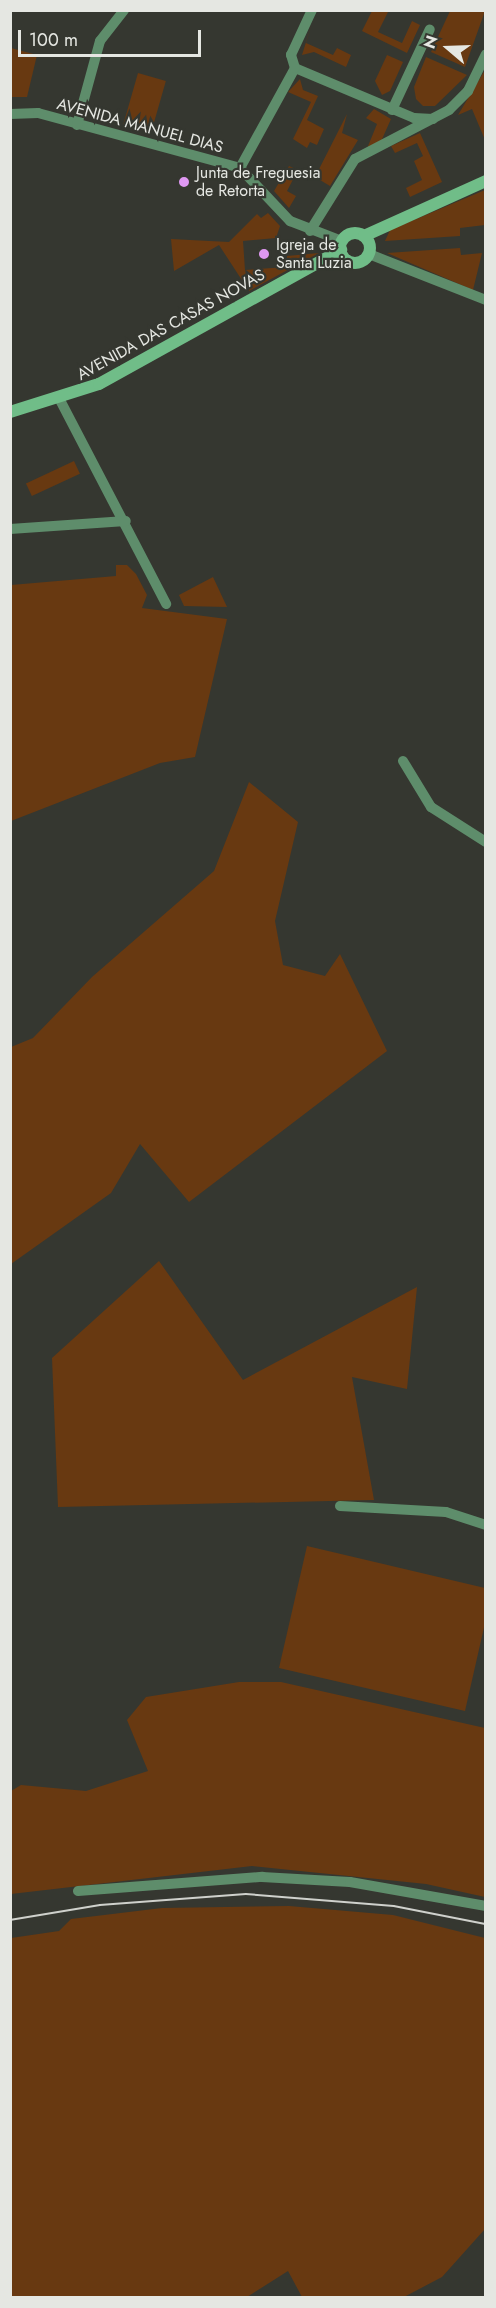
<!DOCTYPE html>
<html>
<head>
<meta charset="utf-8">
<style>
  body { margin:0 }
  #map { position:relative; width:496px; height:2308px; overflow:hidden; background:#353730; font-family:Jost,sans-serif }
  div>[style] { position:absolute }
  .green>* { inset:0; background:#683911; transform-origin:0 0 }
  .street>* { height:10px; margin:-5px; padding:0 5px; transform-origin:5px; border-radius:5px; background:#5e8d6b }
  .secondary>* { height:12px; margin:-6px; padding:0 6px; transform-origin:6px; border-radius:6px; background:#70bd88 }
  .secondary>.ring { margin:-6px; padding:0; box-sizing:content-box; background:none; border:12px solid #70bd88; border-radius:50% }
  .tram>* { height:1.5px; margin:-0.75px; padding:0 0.75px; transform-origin:0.75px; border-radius:0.75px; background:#cfd1cc }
  .dots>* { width:16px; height:16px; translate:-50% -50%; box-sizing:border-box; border:3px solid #353730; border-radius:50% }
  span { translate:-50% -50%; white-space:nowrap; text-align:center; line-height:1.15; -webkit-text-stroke:4.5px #353730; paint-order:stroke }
  .street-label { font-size:16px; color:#e5e7e2 }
  .poi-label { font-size:16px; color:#e5e7e2 }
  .left { translate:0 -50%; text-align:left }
  .frame { position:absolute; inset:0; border:12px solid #e5e7e2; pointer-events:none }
  .north { position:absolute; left:418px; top:18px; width:60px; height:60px; -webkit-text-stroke:4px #353730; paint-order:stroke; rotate:289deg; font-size:16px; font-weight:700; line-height:24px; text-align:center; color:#e5e7e2 }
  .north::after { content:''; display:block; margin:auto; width:21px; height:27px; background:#e5e7e2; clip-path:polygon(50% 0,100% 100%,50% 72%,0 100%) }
  .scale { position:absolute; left:18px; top:30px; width:183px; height:27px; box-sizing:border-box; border:3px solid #e5e7e2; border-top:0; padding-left:8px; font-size:18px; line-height:21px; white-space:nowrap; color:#e5e7e2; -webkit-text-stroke:4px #353730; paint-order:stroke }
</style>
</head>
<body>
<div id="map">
  <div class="green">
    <div style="clip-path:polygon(372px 11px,388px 12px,378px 32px,402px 43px,412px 21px,420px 25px,407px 53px,362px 31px)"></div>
    <div style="clip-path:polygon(450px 11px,485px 11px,465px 67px,431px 52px)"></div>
    <div style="clip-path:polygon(312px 23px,306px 43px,333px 55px,337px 48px,351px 55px,346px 67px,314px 52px,302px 55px)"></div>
    <div style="clip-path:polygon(11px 48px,37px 55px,27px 97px,11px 97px)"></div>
    <div style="clip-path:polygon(387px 55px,403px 62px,390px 91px,382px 95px,375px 81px)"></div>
    <div style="clip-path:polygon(426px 57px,467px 75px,435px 106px,423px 106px,416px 99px,414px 87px)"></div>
    <div style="clip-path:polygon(485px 70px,486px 70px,485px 140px,472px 109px,458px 115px)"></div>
    <div style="left:138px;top:73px;width:29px;height:53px;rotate:16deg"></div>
    <div style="clip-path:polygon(300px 79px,303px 90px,318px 96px,307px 120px,324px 129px,317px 145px,310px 142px,307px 148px,293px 139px,311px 102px,288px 92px)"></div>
    <div style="clip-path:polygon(374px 109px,391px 119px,379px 146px,366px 151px,377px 124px,366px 118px)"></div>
    <div style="clip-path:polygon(347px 114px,342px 133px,358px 140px,330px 186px,315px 177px)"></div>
    <div style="clip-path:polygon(420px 133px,442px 182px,410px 197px,406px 188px,422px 180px,414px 161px,423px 156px,417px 143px,395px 153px,391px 146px)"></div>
    <div style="clip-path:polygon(289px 166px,298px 170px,287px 191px,296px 196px,289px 208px,274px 191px)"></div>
    <div style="clip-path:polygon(485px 190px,485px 225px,460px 228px,460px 236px,385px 241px,390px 230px)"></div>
    <div style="clip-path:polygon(268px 213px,280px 226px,276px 238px,243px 241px,245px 270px,287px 267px,287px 256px,319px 253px,249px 291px,219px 245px,174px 271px,171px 239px,229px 242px,257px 214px,261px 218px)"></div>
    <div style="clip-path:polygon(460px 248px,461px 255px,482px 253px,473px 290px,387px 253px)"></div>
    <div style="left:74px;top:461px;width:14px;height:53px;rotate:65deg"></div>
    <div style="clip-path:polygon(116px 565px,127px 565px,136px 574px,147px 595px,142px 608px,227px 619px,195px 757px,160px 763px,11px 821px,11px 585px,116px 576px)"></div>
    <div style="clip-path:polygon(213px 577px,227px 607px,184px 606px,179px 595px)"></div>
    <div style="clip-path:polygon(249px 782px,298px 822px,275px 921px,283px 965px,325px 976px,340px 954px,387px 1051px,189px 1202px,140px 1144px,111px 1193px,11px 1264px,11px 1047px,33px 1038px,92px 977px,214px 871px)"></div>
    <div style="clip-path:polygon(159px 1261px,243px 1380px,417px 1287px,407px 1389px,352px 1377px,374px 1500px,58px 1507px,52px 1358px)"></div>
    <div style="clip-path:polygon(307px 1546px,485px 1588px,485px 1623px,465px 1711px,279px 1668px)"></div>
    <div style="clip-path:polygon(239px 1682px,281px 1682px,485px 1728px,485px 1897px,426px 1884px,252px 1866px,11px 1894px,11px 1791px,21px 1785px,86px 1791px,148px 1771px,127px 1720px,146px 1697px)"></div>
    <div style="clip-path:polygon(289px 1906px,393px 1915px,485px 1938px,485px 2229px,442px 2277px,404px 2297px,302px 2297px,288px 2271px,247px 2297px,11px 2297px,11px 1938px,59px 1931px,71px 1919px,162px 1908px)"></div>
  </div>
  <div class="street">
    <div style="left:295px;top:68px;width:129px;rotate:22.8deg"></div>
    <div style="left:414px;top:118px;width:19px;rotate:3deg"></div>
    <div style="left:392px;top:110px;width:89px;rotate:-64.9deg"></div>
    <div style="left:10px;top:114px;width:28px;rotate:-2deg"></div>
    <div style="left:38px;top:113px;width:209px;rotate:15.2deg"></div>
    <div style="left:240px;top:168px;width:73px;rotate:46.7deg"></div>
    <div style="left:290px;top:221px;width:56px;rotate:21deg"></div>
    <div style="left:77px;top:125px;width:87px;rotate:-74.7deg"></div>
    <div style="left:100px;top:41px;width:39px;rotate:-52deg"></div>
    <div style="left:240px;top:168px;width:114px;rotate:-61.2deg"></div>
    <div style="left:295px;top:68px;width:14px;rotate:-107deg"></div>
    <div style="left:291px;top:55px;width:50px;rotate:-65deg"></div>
    <div style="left:310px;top:231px;width:85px;rotate:-58deg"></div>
    <div style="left:355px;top:159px;width:106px;rotate:-27.5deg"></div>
    <div style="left:449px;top:110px;width:27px;rotate:-45deg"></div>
    <div style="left:468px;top:91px;width:41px;rotate:-64.1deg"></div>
    <div style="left:369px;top:254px;width:126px;rotate:21.5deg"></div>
    <div style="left:60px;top:400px;width:230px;rotate:62.5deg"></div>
    <div style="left:10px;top:529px;width:116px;rotate:-3.9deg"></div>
    <div style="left:403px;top:761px;width:54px;rotate:58.7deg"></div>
    <div style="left:431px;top:807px;width:65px;rotate:32.5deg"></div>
    <div style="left:340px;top:1506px;width:106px;rotate:3.2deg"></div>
    <div style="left:446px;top:1512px;width:42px;rotate:18deg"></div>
    <div style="left:78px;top:1891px;width:185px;rotate:-4.4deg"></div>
    <div style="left:262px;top:1877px;width:88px;rotate:3.3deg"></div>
    <div style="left:350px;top:1882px;width:138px;rotate:10deg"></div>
  </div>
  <div class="secondary">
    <div class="ring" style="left:340px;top:233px;width:18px;height:18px"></div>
    <div style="left:364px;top:236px;width:134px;rotate:-24.3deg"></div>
    <div style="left:10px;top:412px;width:93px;rotate:-17.5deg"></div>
    <div style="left:99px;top:384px;width:277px;rotate:-29deg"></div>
  </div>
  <div class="tram">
    <div style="left:10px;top:1920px;width:91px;rotate:-9.5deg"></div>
    <div style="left:100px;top:1905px;width:146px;rotate:-4.3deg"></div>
    <div style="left:246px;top:1894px;width:148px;rotate:4.6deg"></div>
    <div style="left:394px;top:1906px;width:94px;rotate:11.1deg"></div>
  </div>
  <div class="dots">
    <div style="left:184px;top:182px;background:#df98f2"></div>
    <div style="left:264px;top:254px;background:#df98f2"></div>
  </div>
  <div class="street-label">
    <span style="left:140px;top:126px;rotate:15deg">AVENIDA MANUEL DIAS</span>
    <span style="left:171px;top:325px;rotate:-29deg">AVENIDA DAS CASAS NOVAS</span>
  </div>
  <div class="poi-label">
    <span class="left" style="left:196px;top:182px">Junta de Freguesia<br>de Retorta</span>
    <span class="left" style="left:276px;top:254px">Igreja de<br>Santa Luzia</span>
  </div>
  <div class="frame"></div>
  <div class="north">N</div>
  <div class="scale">100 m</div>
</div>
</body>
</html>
